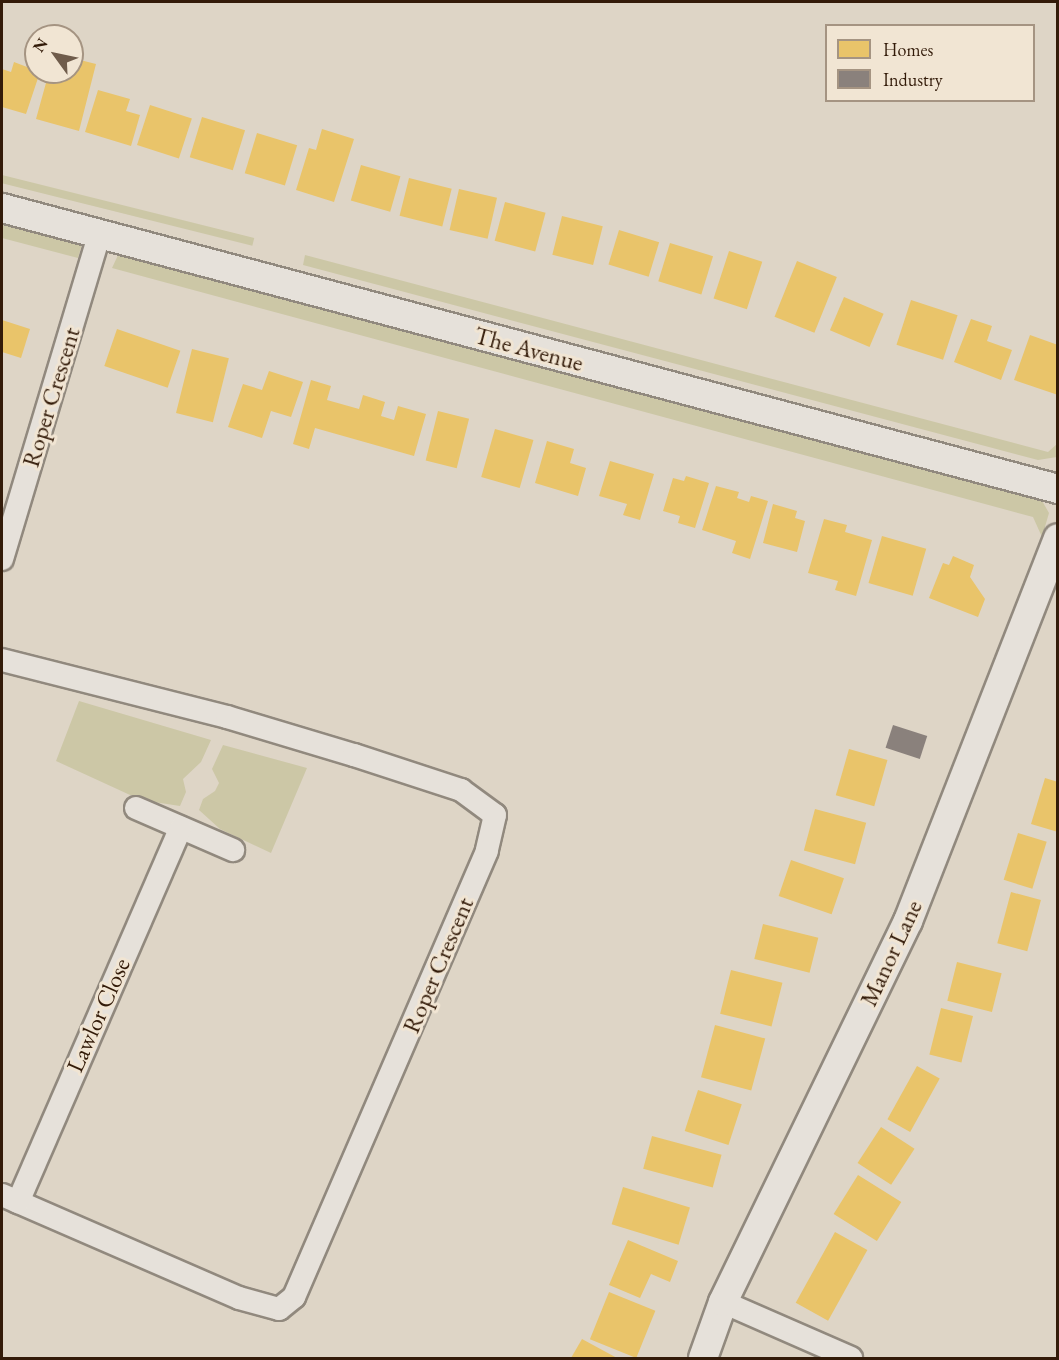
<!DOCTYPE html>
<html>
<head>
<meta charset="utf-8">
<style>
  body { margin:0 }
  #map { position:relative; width:1059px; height:1360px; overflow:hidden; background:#ded5c6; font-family:"EB Garamond",serif }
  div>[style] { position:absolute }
  .green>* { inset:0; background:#ccc7a6; transform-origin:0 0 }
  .homes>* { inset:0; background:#e9c46a; transform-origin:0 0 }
  .industry>* { inset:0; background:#8a817c; transform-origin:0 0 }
  .roads { filter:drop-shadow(2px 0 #91897e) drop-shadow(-2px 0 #91897e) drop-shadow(0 2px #91897e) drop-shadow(0 -2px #91897e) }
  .minor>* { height:22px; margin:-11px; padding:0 11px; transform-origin:11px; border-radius:11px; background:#e6e1da }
  .tertiary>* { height:28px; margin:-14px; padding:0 14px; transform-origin:14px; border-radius:14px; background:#e6e1da }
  span { translate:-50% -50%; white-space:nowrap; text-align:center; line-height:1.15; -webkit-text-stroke:6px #f1e5d3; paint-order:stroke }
  .street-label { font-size:24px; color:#331b09 }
  .frame { position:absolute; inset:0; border:3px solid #331b09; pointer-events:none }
  .legend { position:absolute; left:825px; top:24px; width:210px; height:78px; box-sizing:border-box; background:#f1e5d3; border:2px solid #a59482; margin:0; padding:8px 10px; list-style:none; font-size:18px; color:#331b09 }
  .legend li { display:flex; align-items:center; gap:12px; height:30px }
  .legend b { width:30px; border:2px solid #a59482 }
  .north { position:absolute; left:24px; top:24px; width:60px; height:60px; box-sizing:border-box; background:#f1e5d3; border:2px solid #a59482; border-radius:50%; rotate:303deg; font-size:16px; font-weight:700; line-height:24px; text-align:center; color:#331b09 }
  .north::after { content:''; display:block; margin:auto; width:21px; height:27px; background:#6f5c4b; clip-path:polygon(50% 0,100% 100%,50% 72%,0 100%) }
</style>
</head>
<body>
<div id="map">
  <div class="green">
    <div style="left:2px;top:175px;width:260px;height:8px;rotate:14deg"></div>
    <div style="clip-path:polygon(2px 221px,82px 244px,78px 258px,2px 238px)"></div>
    <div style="clip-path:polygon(119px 253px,1020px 490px,1041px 499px,1049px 513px,1042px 537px,1033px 517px,112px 268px)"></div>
    <div style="clip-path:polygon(305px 255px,1048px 452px,1057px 444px,1057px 457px,1038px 460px,303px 265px)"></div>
    <div style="clip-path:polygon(79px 701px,211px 740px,201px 762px,183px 779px,186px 792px,180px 806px,141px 800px,56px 761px)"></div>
    <div style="clip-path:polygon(223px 745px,307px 768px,271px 853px,220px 829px,199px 810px,203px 799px,215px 791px,219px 783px,212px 769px)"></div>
  </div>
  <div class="homes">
    <div style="clip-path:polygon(72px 58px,96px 64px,79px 131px,36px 119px,49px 72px,72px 72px)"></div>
    <div style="clip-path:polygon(14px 62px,40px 72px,26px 114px,2px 107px,2px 69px,11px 72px)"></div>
    <div style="clip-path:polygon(98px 90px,130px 99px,126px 111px,140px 115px,131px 146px,85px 132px)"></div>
    <div style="left:150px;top:105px;width:44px;height:42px;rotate:18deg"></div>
    <div style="left:202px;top:117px;width:45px;height:42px;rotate:17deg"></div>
    <div style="clip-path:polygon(322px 129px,354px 139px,334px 202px,296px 190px,309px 148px,316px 150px)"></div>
    <div style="left:257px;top:133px;width:42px;height:42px;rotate:17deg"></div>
    <div style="left:361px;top:165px;width:41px;height:37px;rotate:16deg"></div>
    <div style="left:409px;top:178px;width:44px;height:39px;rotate:14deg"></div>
    <div style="left:459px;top:189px;width:39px;height:42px;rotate:13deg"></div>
    <div style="left:505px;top:202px;width:42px;height:40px;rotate:15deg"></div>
    <div style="left:562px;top:216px;width:42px;height:40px;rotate:14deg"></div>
    <div style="left:619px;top:230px;width:42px;height:36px;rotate:17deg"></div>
    <div style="left:670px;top:243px;width:45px;height:40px;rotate:17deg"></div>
    <div style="left:729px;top:251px;width:35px;height:50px;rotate:18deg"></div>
    <div style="left:797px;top:261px;width:43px;height:60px;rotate:22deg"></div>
    <div style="left:844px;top:297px;width:43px;height:36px;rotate:23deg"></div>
    <div style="left:911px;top:300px;width:49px;height:47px;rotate:18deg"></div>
    <div style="clip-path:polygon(971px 319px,992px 326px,987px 341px,1012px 350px,1001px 380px,954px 362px)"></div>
    <div style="clip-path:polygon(2px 320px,30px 329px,21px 358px,2px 352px)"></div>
    <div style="left:117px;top:329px;width:67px;height:39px;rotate:19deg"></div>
    <div style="clip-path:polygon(1030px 335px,1058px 345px,1058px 395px,1014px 380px)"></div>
    <div style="left:192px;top:349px;width:38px;height:66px;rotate:14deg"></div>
    <div style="clip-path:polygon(269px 371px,303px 382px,291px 417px,271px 411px,262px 438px,228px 427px,243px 384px,262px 390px)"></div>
    <div style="clip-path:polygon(311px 380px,331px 386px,327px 400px,359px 409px,363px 395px,385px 402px,381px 416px,394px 420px,398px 406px,426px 414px,414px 456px,315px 428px,309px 449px,293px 444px)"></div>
    <div style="left:438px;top:411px;width:32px;height:51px;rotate:14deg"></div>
    <div style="left:495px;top:429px;width:40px;height:50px;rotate:16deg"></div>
    <div style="clip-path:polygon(547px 441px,574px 449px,570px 463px,586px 468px,578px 496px,535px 483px)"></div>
    <div style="clip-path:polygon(610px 461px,654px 474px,640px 520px,623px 515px,627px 504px,599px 496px)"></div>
    <div style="clip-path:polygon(686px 476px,709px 483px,695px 528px,678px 523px,680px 516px,663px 511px,673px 478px,684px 481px)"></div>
    <div style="clip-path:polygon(716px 486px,739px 492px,737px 498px,749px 502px,751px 496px,768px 501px,750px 559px,732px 553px,736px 541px,702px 530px)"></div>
    <div style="clip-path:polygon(773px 504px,797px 511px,795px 518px,805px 521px,797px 552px,763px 543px)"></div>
    <div style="clip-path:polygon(824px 519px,847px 525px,845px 532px,872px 540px,856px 596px,835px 590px,838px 581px,808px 573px)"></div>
    <div style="left:882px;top:536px;width:46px;height:49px;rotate:16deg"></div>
    <div style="clip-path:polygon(953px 556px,974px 565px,970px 577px,985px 599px,978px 617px,929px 598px,943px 563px,949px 565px)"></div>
    <div style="left:849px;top:749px;width:40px;height:48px;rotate:16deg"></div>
    <div style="clip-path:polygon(1045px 778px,1058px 782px,1058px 832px,1031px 824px)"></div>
    <div style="left:815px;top:809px;width:53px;height:43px;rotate:15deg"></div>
    <div style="left:1018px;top:833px;width:30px;height:49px;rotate:17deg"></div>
    <div style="left:791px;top:860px;width:56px;height:38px;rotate:19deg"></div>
    <div style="left:1011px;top:892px;width:31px;height:53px;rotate:15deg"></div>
    <div style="left:763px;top:924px;width:57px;height:36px;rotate:14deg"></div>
    <div style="left:957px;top:962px;width:46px;height:40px;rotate:14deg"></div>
    <div style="left:731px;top:970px;width:53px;height:45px;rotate:14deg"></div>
    <div style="left:941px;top:1008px;width:33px;height:48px;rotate:14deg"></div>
    <div style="left:715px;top:1025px;width:52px;height:54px;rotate:15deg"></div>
    <div style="left:917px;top:1066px;width:26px;height:61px;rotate:29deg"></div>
    <div style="left:698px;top:1090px;width:46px;height:43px;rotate:18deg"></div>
    <div style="left:881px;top:1127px;width:40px;height:43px;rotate:33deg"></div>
    <div style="left:652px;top:1136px;width:72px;height:34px;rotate:15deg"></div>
    <div style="left:858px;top:1175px;width:51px;height:46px;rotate:32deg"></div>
    <div style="left:623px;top:1187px;width:70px;height:39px;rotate:17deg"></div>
    <div style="left:835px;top:1232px;width:37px;height:81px;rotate:29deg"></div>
    <div style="clip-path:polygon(628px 1240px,678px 1261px,670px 1282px,651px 1274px,640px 1298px,609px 1285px)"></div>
    <div style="left:609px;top:1292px;width:50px;height:51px;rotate:22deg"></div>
    <div style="clip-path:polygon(582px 1339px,617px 1358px,571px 1358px)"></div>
  </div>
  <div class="industry">
    <div style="left:893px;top:725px;width:36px;height:24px;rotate:18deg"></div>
  </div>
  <div class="roads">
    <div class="minor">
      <div style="left:2px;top:559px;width:337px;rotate:-73.3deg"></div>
      <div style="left:2px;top:660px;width:232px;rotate:14.2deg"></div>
      <div style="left:227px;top:717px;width:133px;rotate:16.7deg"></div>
      <div style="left:354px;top:755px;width:113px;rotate:18.1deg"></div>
      <div style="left:461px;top:790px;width:42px;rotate:36.3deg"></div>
      <div style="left:495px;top:815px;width:37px;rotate:103deg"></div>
      <div style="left:487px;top:851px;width:486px;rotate:113.4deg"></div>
      <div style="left:294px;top:1297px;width:19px;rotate:141deg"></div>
      <div style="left:279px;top:1309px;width:41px;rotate:-164.6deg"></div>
      <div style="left:239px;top:1298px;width:258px;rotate:-156.5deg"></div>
      <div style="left:136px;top:808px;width:106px;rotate:23.4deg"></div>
      <div style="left:18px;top:1202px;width:408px;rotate:-66.5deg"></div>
      <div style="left:723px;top:1302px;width:140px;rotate:23.6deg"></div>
    </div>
    <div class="tertiary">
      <div style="left:2px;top:208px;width:1093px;rotate:14.9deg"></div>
      <div style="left:703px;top:1358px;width:59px;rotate:-70.3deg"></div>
      <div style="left:723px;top:1302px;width:424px;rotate:-64.1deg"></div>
      <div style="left:908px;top:921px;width:411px;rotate:-68.6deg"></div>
    </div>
  </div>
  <div class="street-label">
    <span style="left:529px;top:349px;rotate:15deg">The Avenue</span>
    <span style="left:51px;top:397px;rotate:-73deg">Roper Crescent</span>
    <span style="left:891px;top:953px;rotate:-65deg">Manor Lane</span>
    <span style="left:438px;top:965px;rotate:-67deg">Roper Crescent</span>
    <span style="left:98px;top:1015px;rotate:-66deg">Lawlor Close</span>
  </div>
  <div class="frame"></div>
  <ul class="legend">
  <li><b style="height:16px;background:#e9c46a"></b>Homes</li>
  <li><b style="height:16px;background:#8a817c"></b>Industry</li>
  </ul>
  <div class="north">N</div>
</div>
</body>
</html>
